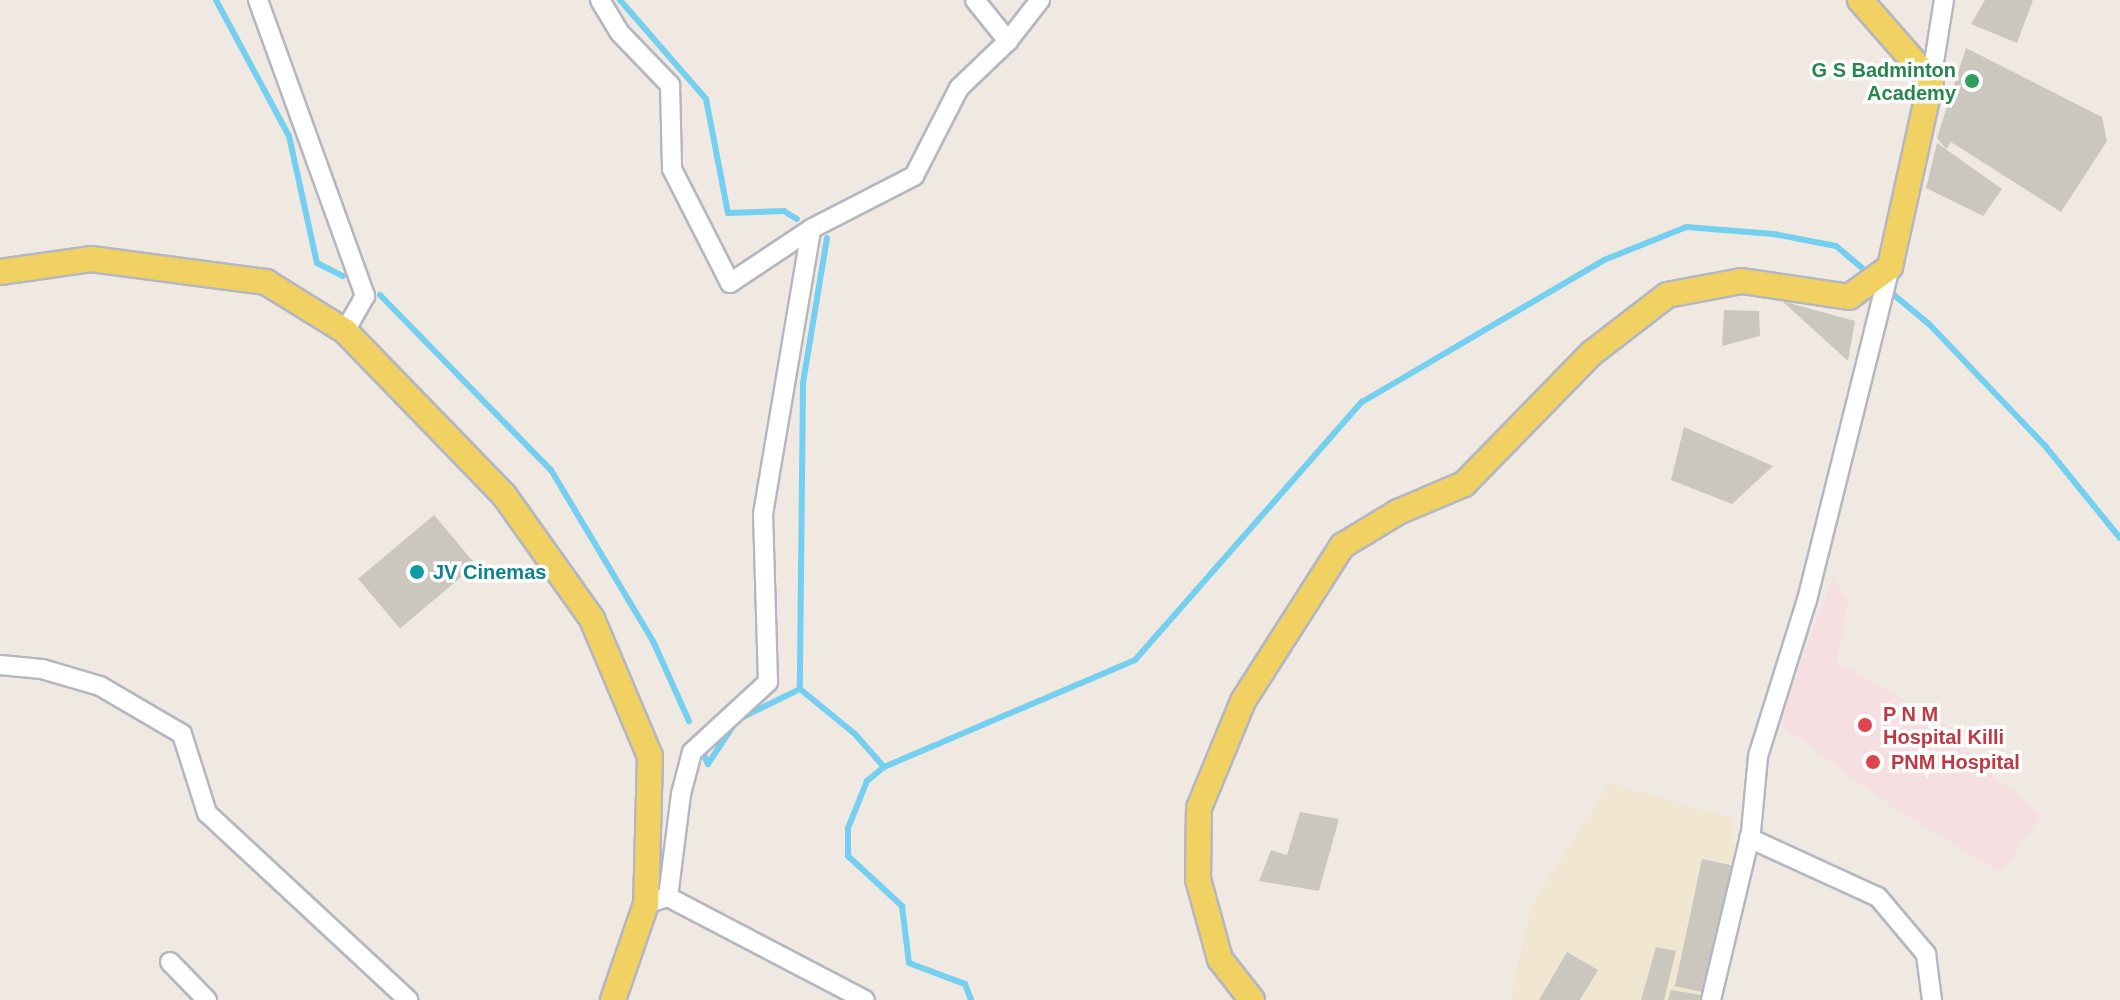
<!DOCTYPE html>
<html>
<head>
<meta charset="utf-8">
<style>
  body { margin:0 }
  #map { position:relative; width:2120px; height:1000px; overflow:hidden; background:#efe9e1; font-family:Helvetica,sans-serif }
  div>[style] { position:absolute }
  .education>* { inset:0; background:#f0e6d1 }
  .medical>* { inset:0; background:#f5dfe0 }
  .stream>* { height:6px; margin:-3px; padding:0 3px; transform-origin:3px; border-radius:3px; background:#75cff0 }
  .building>* { inset:0; background:#cbc7bf; transform-origin:0 0 }
  .roads { filter:drop-shadow(2px 0 #b4b7c1) drop-shadow(-2px 0 #b4b7c1) drop-shadow(0 2px #b4b7c1) drop-shadow(0 -2px #b4b7c1) }
  .minor>* { height:18px; margin:-9px; padding:0 9px; transform-origin:9px; border-radius:9px; background:#fff }
  .major>* { height:24px; margin:-12px; padding:0 12px; transform-origin:12px; border-radius:12px; background:#f2d163 }
  .dots>* { width:22px; height:22px; translate:-50% -50%; box-sizing:border-box; border:4px solid #fff; border-radius:50% }
  span { translate:-50% -50%; white-space:nowrap; text-align:center; line-height:1.15; -webkit-text-stroke:7px #fff; paint-order:stroke }
  .leisure-label { font-size:20px; color:#27864d; font-weight:700 }
  .right { translate:-100% -50%; text-align:right }
  .culture-label { font-size:20px; color:#0d838f; font-weight:700 }
  .left { translate:0 -50%; text-align:left }
  .health-label { font-size:20px; color:#be3a42; font-weight:700 }
</style>
</head>
<body>
<div id="map">
  <div class="education">
    <div style="clip-path:polygon(1609px 783px,1730px 818px,1737px 858px,1707px 1000px,1510px 1000px,1531px 906px)"></div>
  </div>
  <div class="medical">
    <div style="clip-path:polygon(1832px 578px,1848px 601px,1837px 662px,1951px 727px,1984px 768px,2042px 815px,2002px 873px,1895px 809px,1779px 723px)"></div>
  </div>
  <div class="stream">
    <div style="left:216px;top:0;width:154px;rotate:61.8deg"></div>
    <div style="left:289px;top:136px;width:130px;rotate:77.6deg"></div>
    <div style="left:317px;top:263px;width:29px;rotate:27deg"></div>
    <div style="left:620px;top:0;width:131px;rotate:49deg"></div>
    <div style="left:706px;top:99px;width:116px;rotate:79.1deg"></div>
    <div style="left:728px;top:213px;width:56px;rotate:-2deg"></div>
    <div style="left:784px;top:211px;width:15px;rotate:32deg"></div>
    <div style="left:827px;top:238px;width:147px;rotate:99.4deg"></div>
    <div style="left:803px;top:383px;width:306px;rotate:90.6deg"></div>
    <div style="left:800px;top:689px;width:71px;rotate:39.3deg"></div>
    <div style="left:855px;top:734px;width:44px;rotate:48.7deg"></div>
    <div style="left:884px;top:767px;width:22px;rotate:141deg"></div>
    <div style="left:867px;top:781px;width:51px;rotate:112deg"></div>
    <div style="left:848px;top:828px;width:28px;rotate:90deg"></div>
    <div style="left:848px;top:856px;width:74px;rotate:42.8deg"></div>
    <div style="left:902px;top:906px;width:57px;rotate:83deg"></div>
    <div style="left:909px;top:963px;width:60px;rotate:20.6deg"></div>
    <div style="left:965px;top:984px;width:17px;rotate:69deg"></div>
    <div style="left:1888px;top:290px;width:53px;rotate:39.7deg"></div>
    <div style="left:1929px;top:324px;width:170px;rotate:46.4deg"></div>
    <div style="left:2046px;top:447px;width:117px;rotate:50.9deg"></div>
    <div style="left:380px;top:295px;width:245px;rotate:45.7deg"></div>
    <div style="left:551px;top:470px;width:199px;rotate:59.2deg"></div>
    <div style="left:653px;top:641px;width:88px;rotate:65.8deg"></div>
    <div style="left:703px;top:753px;width:12px;rotate:66deg"></div>
    <div style="left:708px;top:764px;width:53px;rotate:-56.6deg"></div>
    <div style="left:737px;top:720px;width:70px;rotate:-26.2deg"></div>
    <div style="left:884px;top:767px;width:273px;rotate:-23.1deg"></div>
    <div style="left:1135px;top:660px;width:344px;rotate:-48.7deg"></div>
    <div style="left:1362px;top:402px;width:281px;rotate:-30.4deg"></div>
    <div style="left:1604px;top:260px;width:88px;rotate:-21.9deg"></div>
    <div style="left:1686px;top:227px;width:88px;rotate:4.5deg"></div>
    <div style="left:1774px;top:234px;width:63px;rotate:11deg"></div>
    <div style="left:1836px;top:246px;width:34px;rotate:40deg"></div>
  </div>
  <div class="building">
    <div style="clip-path:polygon(1985px 0,2033px 0,2017px 43px,1971px 24px)"></div>
    <div style="clip-path:polygon(1966px 48px,2102px 117px,2107px 141px,2061px 212px,1951px 142px,1946px 149px,1937px 138px)"></div>
    <div style="clip-path:polygon(1937px 143px,2002px 189px,1983px 216px,1926px 188px)"></div>
    <div style="clip-path:polygon(1782px 301px,1855px 321px,1848px 361px)"></div>
    <div style="clip-path:polygon(1724px 310px,1759px 311px,1760px 336px,1722px 346px)"></div>
    <div style="clip-path:polygon(1684px 427px,1773px 466px,1732px 504px,1671px 480px)"></div>
    <div style="left:434px;top:515px;width:65px;height:99px;rotate:50deg"></div>
    <div style="clip-path:polygon(1300px 812px,1339px 819px,1319px 891px,1259px 881px,1271px 850px,1287px 855px)"></div>
    <div style="left:1702px;top:859px;width:34px;height:130px;rotate:12deg"></div>
    <div style="clip-path:polygon(1656px 947px,1676px 951px,1664px 1000px,1641px 1000px)"></div>
    <div style="clip-path:polygon(1567px 952px,1598px 970px,1580px 1000px,1539px 1000px)"></div>
    <div style="clip-path:polygon(1671px 990px,1701px 995px,1699px 1000px,1668px 1000px)"></div>
  </div>
  <div class="roads">
    <div class="minor">
      <div style="left:258px;top:0;width:315px;rotate:70.1deg"></div>
      <div style="left:365px;top:296px;width:40px;rotate:119.7deg"></div>
      <div style="left:600px;top:0;width:37px;rotate:59deg"></div>
      <div style="left:619px;top:32px;width:74px;rotate:46.1deg"></div>
      <div style="left:670px;top:85px;width:84px;rotate:88.6deg"></div>
      <div style="left:672px;top:169px;width:128px;rotate:63deg"></div>
      <div style="left:730px;top:283px;width:97px;rotate:-33.7deg"></div>
      <div style="left:975px;top:0;width:53px;rotate:51.2deg"></div>
      <div style="left:1931px;top:81px;width:82px;rotate:-80.9deg"></div>
      <div style="left:0;top:665px;width:42px;rotate:5.4deg"></div>
      <div style="left:42px;top:669px;width:60px;rotate:16.3deg"></div>
      <div style="left:100px;top:686px;width:95px;rotate:30.3deg"></div>
      <div style="left:182px;top:734px;width:83px;rotate:72.4deg"></div>
      <div style="left:207px;top:813px;width:275px;rotate:42.9deg"></div>
      <div style="left:1749px;top:838px;width:142px;rotate:24.6deg"></div>
      <div style="left:1878px;top:897px;width:75px;rotate:49.9deg"></div>
      <div style="left:1926px;top:954px;width:46px;rotate:82.6deg"></div>
      <div style="left:668px;top:897px;width:222px;rotate:27.6deg"></div>
      <div style="left:646px;top:904px;width:23px;rotate:-18deg"></div>
      <div style="left:668px;top:897px;width:104px;rotate:-82.8deg"></div>
      <div style="left:681px;top:794px;width:43px;rotate:-75.3deg"></div>
      <div style="left:692px;top:752px;width:103px;rotate:-42.6deg"></div>
      <div style="left:768px;top:682px;width:168px;rotate:-91.7deg"></div>
      <div style="left:763px;top:514px;width:289px;rotate:-80.4deg"></div>
      <div style="left:811px;top:229px;width:116px;rotate:-27.2deg"></div>
      <div style="left:914px;top:176px;width:99px;rotate:-62.9deg"></div>
      <div style="left:959px;top:88px;width:68px;rotate:-43.8deg"></div>
      <div style="left:1008px;top:41px;width:52px;rotate:-52deg"></div>
      <div style="left:170px;top:962px;width:53px;rotate:45.8deg"></div>
      <div style="left:1711px;top:1000px;width:173px;rotate:-76.6deg"></div>
      <div style="left:1751px;top:832px;width:76px;rotate:-84.7deg"></div>
      <div style="left:1758px;top:756px;width:164px;rotate:-72.6deg"></div>
      <div style="left:1807px;top:600px;width:343px;rotate:-76deg"></div>
    </div>
    <div class="major">
      <div style="left:0;top:272px;width:92px;rotate:-8.1deg"></div>
      <div style="left:91px;top:259px;width:177px;rotate:7.5deg"></div>
      <div style="left:266px;top:282px;width:93px;rotate:31.8deg"></div>
      <div style="left:345px;top:331px;width:228px;rotate:45.9deg"></div>
      <div style="left:504px;top:495px;width:152px;rotate:54.6deg"></div>
      <div style="left:592px;top:619px;width:149px;rotate:67.1deg"></div>
      <div style="left:650px;top:756px;width:148px;rotate:91.5deg"></div>
      <div style="left:646px;top:904px;width:102px;rotate:109deg"></div>
      <div style="left:1252px;top:1000px;width:52px;rotate:-128deg"></div>
      <div style="left:1220px;top:959px;width:83px;rotate:-105.4deg"></div>
      <div style="left:1198px;top:879px;width:71px;rotate:-89.2deg"></div>
      <div style="left:1199px;top:808px;width:116px;rotate:-67.6deg"></div>
      <div style="left:1243px;top:701px;width:184px;rotate:-57.4deg"></div>
      <div style="left:1342px;top:546px;width:66px;rotate:-31.3deg"></div>
      <div style="left:1398px;top:512px;width:72px;rotate:-23deg"></div>
      <div style="left:1464px;top:484px;width:183px;rotate:-45.7deg"></div>
      <div style="left:1592px;top:353px;width:95px;rotate:-37.7deg"></div>
      <div style="left:1667px;top:295px;width:76px;rotate:-10.6deg"></div>
      <div style="left:1742px;top:281px;width:108px;rotate:8.5deg"></div>
      <div style="left:1849px;top:297px;width:51px;rotate:-36.2deg"></div>
      <div style="left:1890px;top:267px;width:190px;rotate:-77.6deg"></div>
      <div style="left:1931px;top:81px;width:108px;rotate:-131.2deg"></div>
    </div>
  </div>
  <div class="dots">
    <div style="left:1972px;top:81px;background:#2e9e5b"></div>
    <div style="left:417px;top:572px;background:#0f9aa8"></div>
    <div style="left:1865px;top:725px;background:#e0444e"></div>
    <div style="left:1873px;top:762px;background:#e0444e"></div>
  </div>
  <div class="leisure-label">
    <span class="right" style="left:1956px;top:82px">G S Badminton<br>Academy</span>
  </div>
  <div class="culture-label">
    <span class="left" style="left:433px;top:572px">JV Cinemas</span>
  </div>
  <div class="health-label">
    <span class="left" style="left:1883px;top:726px">P N M<br>Hospital Killi</span>
    <span class="left" style="left:1891px;top:762px">PNM Hospital</span>
  </div>
</div>
</body>
</html>
